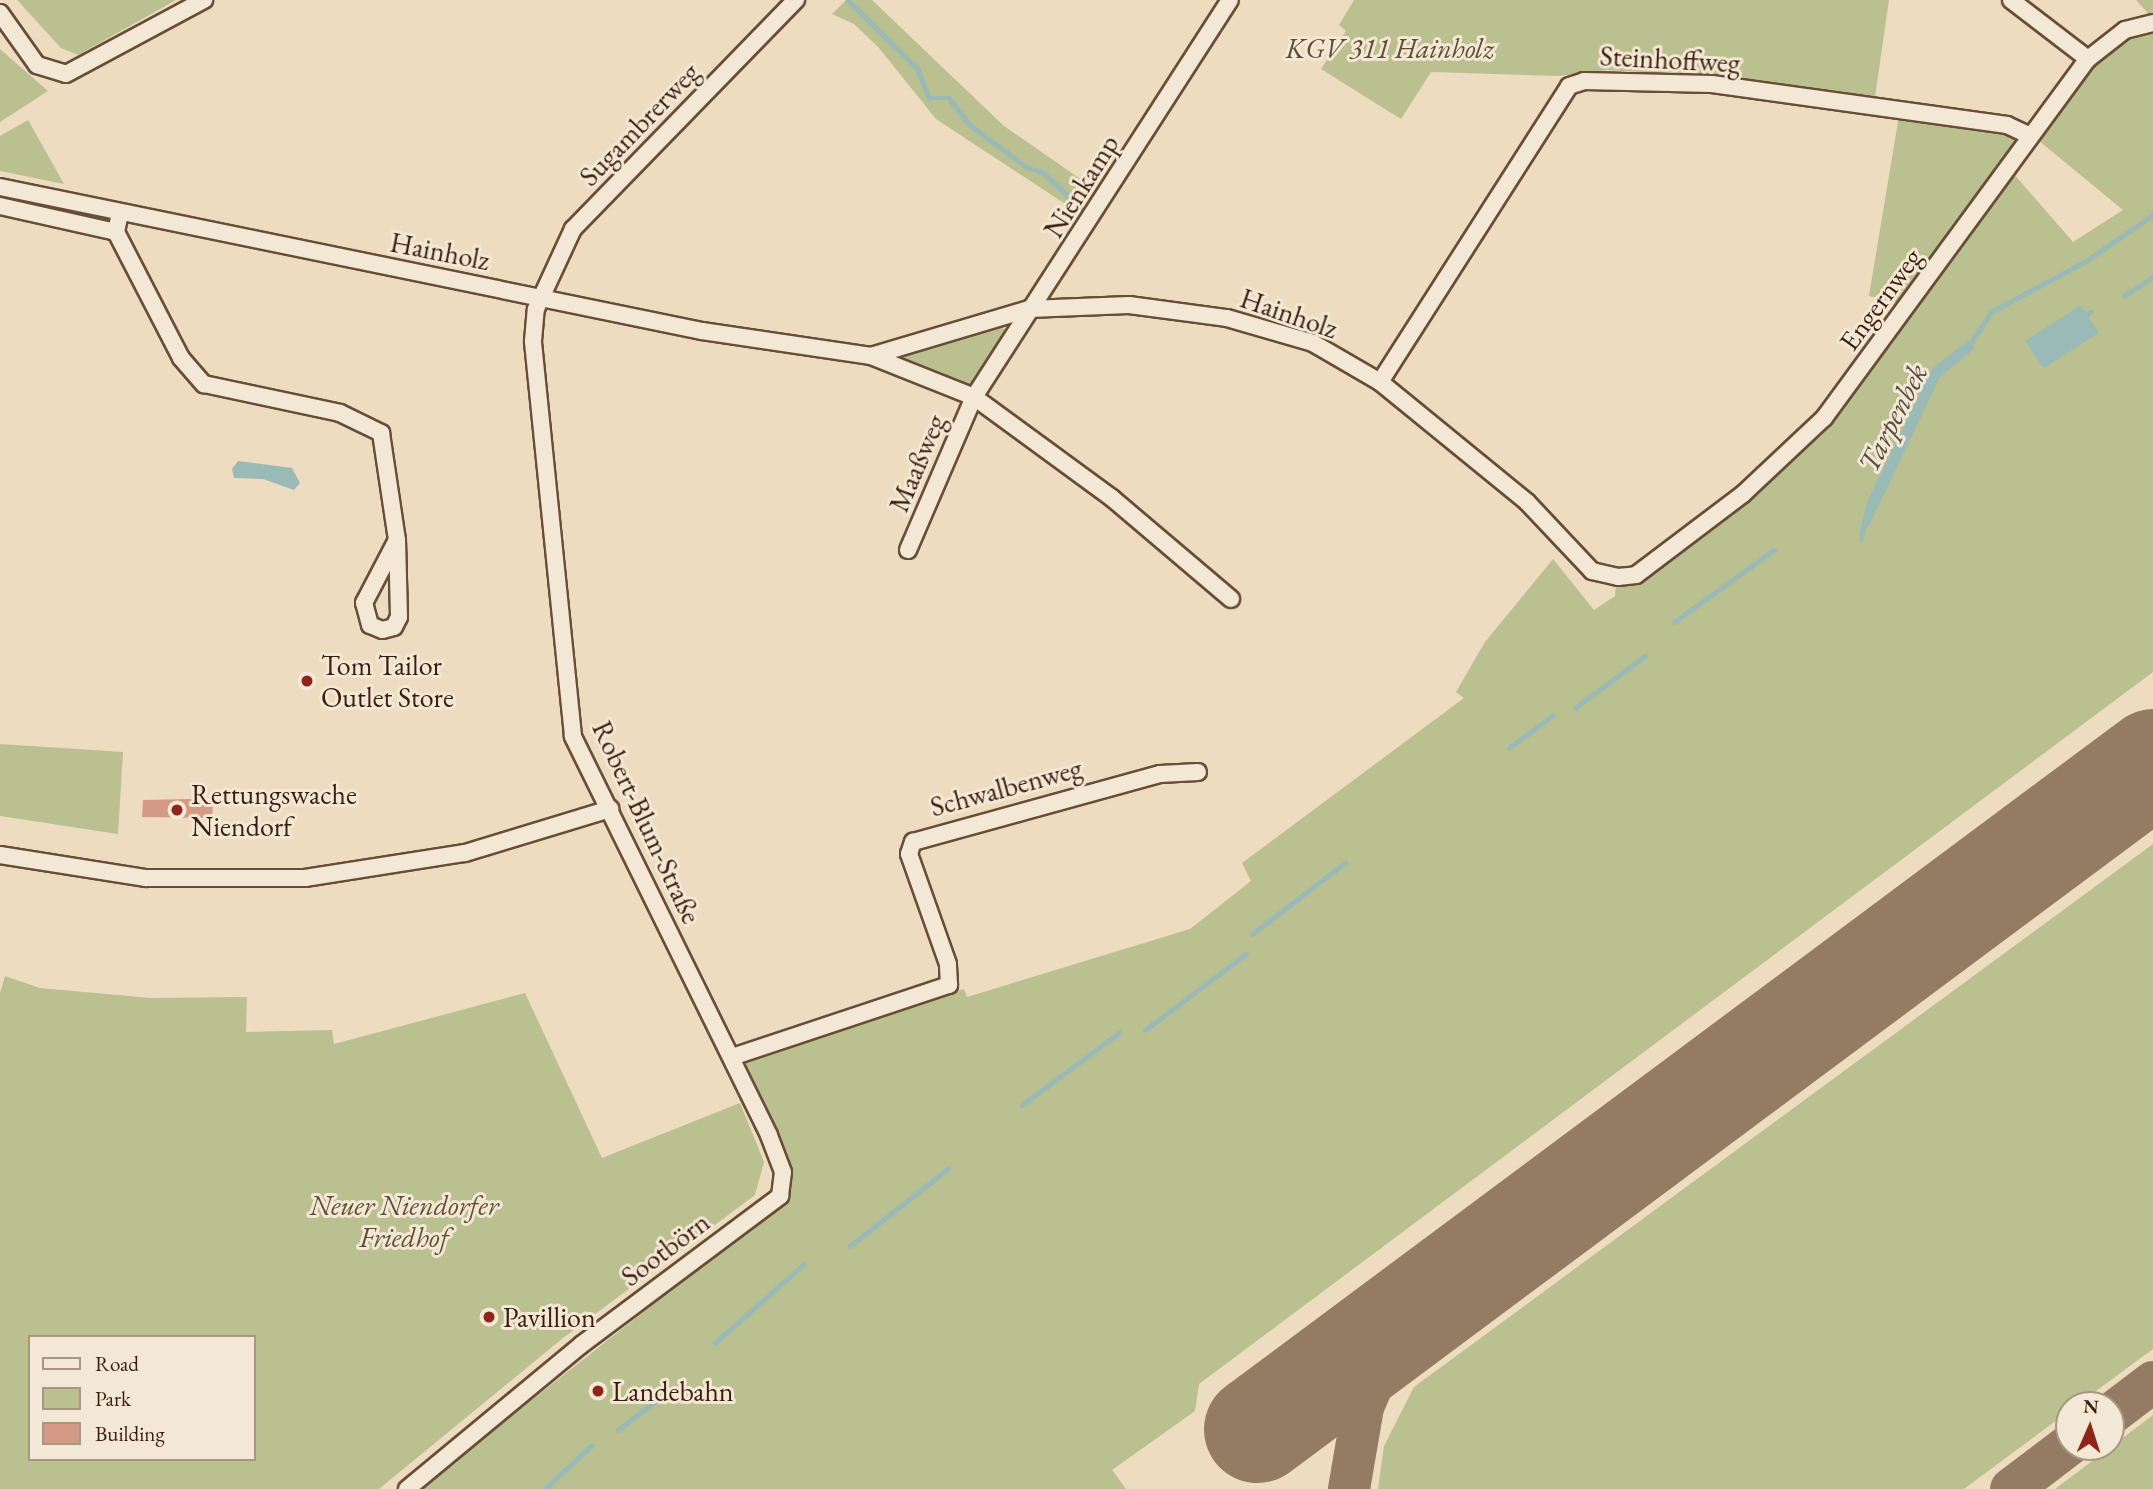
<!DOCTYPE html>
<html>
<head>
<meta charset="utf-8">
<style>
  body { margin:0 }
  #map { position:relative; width:2153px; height:1489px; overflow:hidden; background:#eddcbf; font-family:"EB Garamond",serif }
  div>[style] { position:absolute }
  .green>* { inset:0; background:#bac090 }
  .water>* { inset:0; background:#9abab7; transform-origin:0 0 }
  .stream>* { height:4.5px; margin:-2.25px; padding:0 2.25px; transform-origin:2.25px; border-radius:2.25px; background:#9abab7 }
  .taxiway>* { height:42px; margin:-21px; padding:0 21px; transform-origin:21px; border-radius:21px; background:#947c64 }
  .runway>* { height:107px; margin:-53.5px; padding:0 53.5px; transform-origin:53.5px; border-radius:53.5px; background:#947c64 }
  .building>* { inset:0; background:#d59a86 }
  .roads { filter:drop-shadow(2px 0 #684d37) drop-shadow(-2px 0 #684d37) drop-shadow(0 2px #684d37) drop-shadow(0 -2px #684d37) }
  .minor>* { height:16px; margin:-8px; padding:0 8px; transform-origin:8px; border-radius:8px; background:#f3e8d5 }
  .dots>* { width:19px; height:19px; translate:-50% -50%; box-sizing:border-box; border:4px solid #f3e8d5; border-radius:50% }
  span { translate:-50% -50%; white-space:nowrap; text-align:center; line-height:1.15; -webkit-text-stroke:6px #f3e8d5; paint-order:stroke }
  .park-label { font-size:28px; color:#614e32; font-style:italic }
  .street-label { font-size:28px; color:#3b1d0a }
  .poi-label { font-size:28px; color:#3b1d0a }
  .left { translate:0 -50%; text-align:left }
  .water-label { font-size:30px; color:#584c3e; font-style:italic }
  .legend { position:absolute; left:28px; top:1335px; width:228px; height:126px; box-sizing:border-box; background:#f3e8d5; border:2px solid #a99784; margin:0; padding:9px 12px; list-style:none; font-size:21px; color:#3b1d0a }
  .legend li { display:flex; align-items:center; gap:14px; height:35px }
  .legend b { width:35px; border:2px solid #a99784 }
  .north { position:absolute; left:2055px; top:1391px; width:70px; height:70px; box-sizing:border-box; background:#f3e8d5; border:2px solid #a99784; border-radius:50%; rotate:3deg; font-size:19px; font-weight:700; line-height:28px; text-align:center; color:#3b1d0a }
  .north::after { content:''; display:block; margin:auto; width:24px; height:32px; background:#8f2418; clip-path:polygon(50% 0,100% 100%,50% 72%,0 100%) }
</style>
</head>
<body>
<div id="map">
  <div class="green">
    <div style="clip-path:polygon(17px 0,176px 0,78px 55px,61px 48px)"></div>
    <div style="clip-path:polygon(846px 0,872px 0,1004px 126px,1092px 187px,1076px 211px,936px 119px,879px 48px,854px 24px,832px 14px)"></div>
    <div style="clip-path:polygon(1354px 0,1889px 0,1875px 97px,1724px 77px,1607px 70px,1559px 76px,1431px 72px,1401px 119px,1321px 69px,1346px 31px,1339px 25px)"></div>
    <div style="clip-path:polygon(2136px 0,2153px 0,2153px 672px,1199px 1384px,1195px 1411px,1112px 1470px,1126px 1489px,419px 1489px,783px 1202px,789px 1187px,788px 1161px,742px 1060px,964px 989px,967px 997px,1190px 929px,1251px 881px,1242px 863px,1464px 698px,1456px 692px,1485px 642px,1553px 559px,1594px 610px,1615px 596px,1616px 585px,1644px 579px,1751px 499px,1829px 421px,1875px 365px,2013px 173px,2073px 242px,2123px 210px,2038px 140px,2094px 62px,2129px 36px,2149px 30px,2147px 12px)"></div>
    <div style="clip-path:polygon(0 49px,48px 91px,0 122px)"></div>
    <div style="clip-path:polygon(1899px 116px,2013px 133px,2017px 140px,1897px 303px,1869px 296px)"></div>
    <div style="clip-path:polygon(28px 120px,64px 184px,0 171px,0 136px)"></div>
    <div style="clip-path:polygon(998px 327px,1008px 330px,971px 387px,902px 360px,905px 354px)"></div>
    <div style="clip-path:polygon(0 744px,123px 752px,118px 834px,0 816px)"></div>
    <div style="clip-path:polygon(2153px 844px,2153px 1349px,2077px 1405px,2069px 1405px,2069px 1411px,1964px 1489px,1378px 1489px,1384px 1446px,1414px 1387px)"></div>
    <div style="clip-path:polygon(evenodd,5px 976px,40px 988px,151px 998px,247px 997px,246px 1032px,332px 1030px,334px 1044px,525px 993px,602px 1158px,740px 1103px,764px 1162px,755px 1195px,563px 1338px,379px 1489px,0 1489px,0 993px,5px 976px,30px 1337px,254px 1337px,254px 1459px,30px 1459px,30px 1337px)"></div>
    <div style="clip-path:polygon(2153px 1415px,2153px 1489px,2055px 1489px,2111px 1447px)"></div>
  </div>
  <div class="water">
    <div style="left:2081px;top:305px;width:33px;height:66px;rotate:57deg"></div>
    <div style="clip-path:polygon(1967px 341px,1975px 348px,1940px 377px,1869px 526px,1860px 533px,1867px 502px,1932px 369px)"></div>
    <div style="clip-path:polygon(238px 461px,292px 468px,300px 483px,294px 490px,263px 479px,234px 478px,232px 469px)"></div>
  </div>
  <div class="stream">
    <div style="left:848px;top:0;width:98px;rotate:44.6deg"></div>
    <div style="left:918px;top:69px;width:31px;rotate:69deg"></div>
    <div style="left:929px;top:98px;width:20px"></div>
    <div style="left:949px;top:98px;width:33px;rotate:52deg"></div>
    <div style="left:969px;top:124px;width:72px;rotate:36.6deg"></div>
    <div style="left:1027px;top:167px;width:18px;rotate:19deg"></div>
    <div style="left:1044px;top:173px;width:52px;rotate:43.5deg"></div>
    <div style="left:2124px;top:296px;width:35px;rotate:-33deg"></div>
    <div style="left:2087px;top:314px;width:4px;rotate:-27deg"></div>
    <div style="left:1967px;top:349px;width:44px;rotate:-57deg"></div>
    <div style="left:1991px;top:312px;width:108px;rotate:-28.2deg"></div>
    <div style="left:2086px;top:261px;width:81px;rotate:-34.5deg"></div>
    <div style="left:1861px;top:539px;width:12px;rotate:-81deg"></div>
    <div style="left:1674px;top:622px;width:123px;rotate:-35.8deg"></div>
    <div style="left:1575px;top:708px;width:87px;rotate:-36.6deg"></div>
    <div style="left:1509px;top:748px;width:54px;rotate:-36.7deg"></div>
    <div style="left:1252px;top:934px;width:117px;rotate:-37.4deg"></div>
    <div style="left:1145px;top:1030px;width:126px;rotate:-37deg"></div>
    <div style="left:1022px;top:1105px;width:121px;rotate:-36.6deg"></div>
    <div style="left:850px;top:1246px;width:125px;rotate:-38.2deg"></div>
    <div style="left:715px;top:1343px;width:118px;rotate:-41.6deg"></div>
    <div style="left:618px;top:1430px;width:58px;rotate:-38deg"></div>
    <div style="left:545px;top:1489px;width:64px;rotate:-43.1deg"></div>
  </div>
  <div class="taxiway">
    <div style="left:2111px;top:1414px;width:53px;rotate:-37.3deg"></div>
    <div style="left:1349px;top:1489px;width:83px;rotate:-80.3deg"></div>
    <div style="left:1363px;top:1407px;width:46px;rotate:-66.8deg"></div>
    <div style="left:1381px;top:1365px;width:60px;rotate:-54.5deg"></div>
    <div style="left:1416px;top:1316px;width:70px;rotate:-39.8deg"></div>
    <div style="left:2011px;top:1489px;width:73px;rotate:-37.2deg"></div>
  </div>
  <div class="runway">
    <div style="left:1257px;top:1429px;width:1117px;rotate:-36.66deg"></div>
  </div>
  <div class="building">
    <div style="clip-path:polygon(190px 799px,213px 804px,212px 818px,142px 817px,143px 800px)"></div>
  </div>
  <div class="roads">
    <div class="minor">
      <div style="left:2011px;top:0;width:97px;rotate:37.5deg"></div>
      <div style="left:0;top:13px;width:64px;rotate:54.6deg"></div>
      <div style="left:37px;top:65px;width:30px;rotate:17deg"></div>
      <div style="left:66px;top:74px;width:157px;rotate:-28.2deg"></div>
      <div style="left:0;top:187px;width:717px;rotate:11.59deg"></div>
      <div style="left:702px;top:331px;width:171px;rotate:8.4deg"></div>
      <div style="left:871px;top:356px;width:165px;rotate:-16.6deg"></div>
      <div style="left:1029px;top:309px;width:100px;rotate:-2.3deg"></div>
      <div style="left:1129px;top:305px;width:99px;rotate:7.6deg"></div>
      <div style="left:1227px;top:318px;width:90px;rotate:16.2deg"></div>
      <div style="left:1313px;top:343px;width:78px;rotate:30.2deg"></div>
      <div style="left:1380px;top:382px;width:190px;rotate:39.2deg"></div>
      <div style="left:1527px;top:502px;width:95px;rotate:46.7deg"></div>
      <div style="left:1592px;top:571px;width:27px;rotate:13deg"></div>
      <div style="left:1618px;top:577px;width:18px;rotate:-6deg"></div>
      <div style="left:1636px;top:575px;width:134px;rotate:-37.1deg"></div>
      <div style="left:1743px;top:494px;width:111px;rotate:-43.2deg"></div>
      <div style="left:1824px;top:418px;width:446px;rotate:-53.7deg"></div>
      <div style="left:2088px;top:59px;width:47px;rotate:-38.1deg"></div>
      <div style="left:2125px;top:30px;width:29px;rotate:-14deg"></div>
      <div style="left:0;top:206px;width:119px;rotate:12.6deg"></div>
      <div style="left:120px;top:213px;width:19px;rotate:102deg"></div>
      <div style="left:116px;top:232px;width:142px;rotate:62.7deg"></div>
      <div style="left:181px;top:358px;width:35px;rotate:49deg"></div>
      <div style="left:204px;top:384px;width:139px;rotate:12deg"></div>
      <div style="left:340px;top:413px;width:46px;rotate:26deg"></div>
      <div style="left:381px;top:433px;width:108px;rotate:81.5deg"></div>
      <div style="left:871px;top:356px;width:111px;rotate:21.7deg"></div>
      <div style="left:974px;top:397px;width:171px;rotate:36.2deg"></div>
      <div style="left:1112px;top:498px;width:156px;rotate:40.3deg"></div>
      <div style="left:1380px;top:382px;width:351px;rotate:-57.4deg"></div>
      <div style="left:1569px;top:86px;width:16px;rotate:-18deg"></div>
      <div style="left:1584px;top:81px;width:128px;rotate:1.3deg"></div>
      <div style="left:1712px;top:84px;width:298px;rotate:7.9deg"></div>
      <div style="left:2007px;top:125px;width:26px;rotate:25deg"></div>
      <div style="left:397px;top:540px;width:77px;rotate:88.5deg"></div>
      <div style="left:399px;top:617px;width:11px;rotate:117deg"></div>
      <div style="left:394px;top:627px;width:12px;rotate:166deg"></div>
      <div style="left:382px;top:630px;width:13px;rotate:-157deg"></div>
      <div style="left:370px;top:625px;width:23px;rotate:-105deg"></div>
      <div style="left:364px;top:603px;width:71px;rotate:-62.4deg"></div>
      <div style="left:908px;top:550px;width:167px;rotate:-66.7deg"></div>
      <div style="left:974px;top:397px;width:472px;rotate:-57.2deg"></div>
      <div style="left:0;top:855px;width:148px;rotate:9deg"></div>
      <div style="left:146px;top:878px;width:159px"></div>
      <div style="left:305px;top:878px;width:162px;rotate:-8.9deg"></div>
      <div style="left:465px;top:853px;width:152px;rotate:-16.9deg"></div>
      <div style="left:732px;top:1057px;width:229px;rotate:-18.4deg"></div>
      <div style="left:949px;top:985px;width:21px;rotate:-93deg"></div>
      <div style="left:948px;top:964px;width:117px;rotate:-109.5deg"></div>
      <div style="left:909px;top:854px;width:13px;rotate:-72deg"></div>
      <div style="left:913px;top:842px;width:256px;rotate:-15.4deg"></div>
      <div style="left:1160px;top:774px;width:38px;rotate:-3deg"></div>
      <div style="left:407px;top:1489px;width:226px;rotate:-39.6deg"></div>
      <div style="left:581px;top:1345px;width:249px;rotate:-36.8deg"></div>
      <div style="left:780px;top:1196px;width:24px;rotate:-83deg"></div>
      <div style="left:783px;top:1172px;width:40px;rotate:-111deg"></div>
      <div style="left:769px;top:1135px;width:445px;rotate:-116.2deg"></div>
      <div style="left:573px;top:736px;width:397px;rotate:-95.8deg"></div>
      <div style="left:533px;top:341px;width:32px;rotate:-85deg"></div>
      <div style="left:536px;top:309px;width:88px;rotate:-65.2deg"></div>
      <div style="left:573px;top:229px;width:320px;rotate:-45.8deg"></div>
    </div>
  </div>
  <div class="dots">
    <div style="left:307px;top:681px;background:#8f2418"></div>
    <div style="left:177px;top:810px;background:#8f2418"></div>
    <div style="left:489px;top:1317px;background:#8f2418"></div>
    <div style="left:598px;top:1391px;background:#8f2418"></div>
  </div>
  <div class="park-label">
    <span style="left:1390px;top:48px">KGV 311 Hainholz</span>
    <span style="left:404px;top:1221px">Neuer Niendorfer<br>Friedhof</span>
  </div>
  <div class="street-label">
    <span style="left:1670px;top:59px;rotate:3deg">Steinhoffweg</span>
    <span style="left:639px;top:124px;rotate:-46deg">Sugambrerweg</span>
    <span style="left:1081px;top:186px;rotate:-58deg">Nienkamp</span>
    <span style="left:440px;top:251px;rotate:11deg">Hainholz</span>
    <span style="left:1880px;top:299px;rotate:-54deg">Engernweg</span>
    <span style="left:1289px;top:313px;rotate:19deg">Hainholz</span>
    <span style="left:917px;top:463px;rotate:-67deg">Maaßweg</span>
    <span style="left:1006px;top:787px;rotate:-15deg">Schwalbenweg</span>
    <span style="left:647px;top:822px;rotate:65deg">Robert-Blum-Straße</span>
    <span style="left:665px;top:1249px;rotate:-37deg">Sootbörn</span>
  </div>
  <div class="poi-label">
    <span class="left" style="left:321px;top:681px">Tom Tailor<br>Outlet Store</span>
    <span class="left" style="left:191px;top:810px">Rettungswache<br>Niendorf</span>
    <span class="left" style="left:503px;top:1317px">Pavillion</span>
    <span class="left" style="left:612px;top:1391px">Landebahn</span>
  </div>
  <div class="water-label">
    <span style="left:1893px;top:418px;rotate:-63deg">Tarpenbek</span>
  </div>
  <ul class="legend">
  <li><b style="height:9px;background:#f3e8d5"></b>Road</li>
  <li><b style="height:19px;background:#bac090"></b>Park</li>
  <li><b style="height:19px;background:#d59a86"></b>Building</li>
  </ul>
  <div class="north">N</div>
</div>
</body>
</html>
